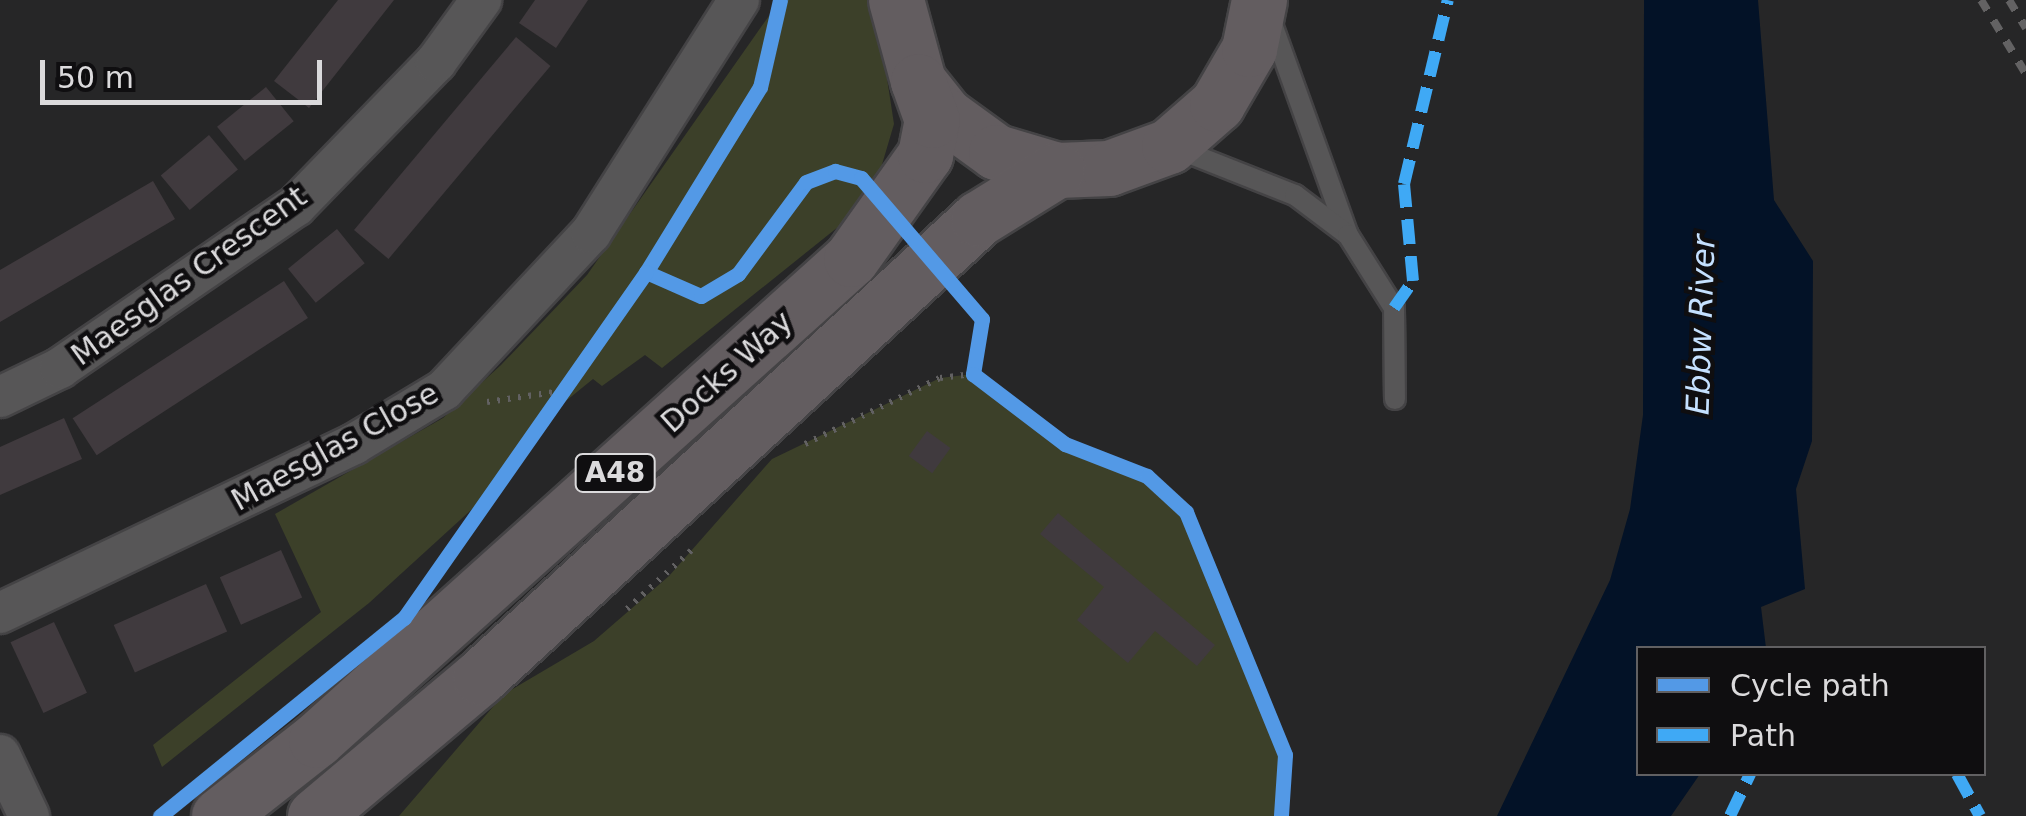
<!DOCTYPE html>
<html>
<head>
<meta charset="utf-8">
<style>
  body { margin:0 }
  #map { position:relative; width:2026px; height:816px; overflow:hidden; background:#262627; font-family:"DejaVu Sans",sans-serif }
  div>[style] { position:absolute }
  .green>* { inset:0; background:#3c4029 }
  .water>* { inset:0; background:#031227 }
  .building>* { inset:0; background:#403a3e; transform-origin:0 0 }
  .path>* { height:6px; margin-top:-3px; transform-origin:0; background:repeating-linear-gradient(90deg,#626162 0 2.5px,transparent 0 10.5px) }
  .roads { filter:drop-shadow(2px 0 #444345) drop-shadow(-2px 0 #444345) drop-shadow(0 2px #444345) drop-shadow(0 -2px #444345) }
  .lane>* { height:20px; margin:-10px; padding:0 10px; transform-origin:10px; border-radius:10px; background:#575657 }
  .street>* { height:40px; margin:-20px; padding:0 20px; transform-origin:20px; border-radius:20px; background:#575657 }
  .primary>* { height:55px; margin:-27.5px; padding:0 27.5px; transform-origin:27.5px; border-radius:27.5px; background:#635d60 }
  .rail>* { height:8px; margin-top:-4px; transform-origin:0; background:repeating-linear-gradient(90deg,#636263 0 12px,transparent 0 24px) }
  .quiet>* { height:12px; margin-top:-6px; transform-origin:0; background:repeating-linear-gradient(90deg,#3fa9f5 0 25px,transparent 0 37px) }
  .cycleway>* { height:15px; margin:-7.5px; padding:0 7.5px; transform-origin:7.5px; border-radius:7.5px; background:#5399e6 }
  span { translate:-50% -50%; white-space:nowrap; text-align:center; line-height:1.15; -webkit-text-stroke:9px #0f0e10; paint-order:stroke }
  .shield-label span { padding:2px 8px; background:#0f0e10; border:2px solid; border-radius:8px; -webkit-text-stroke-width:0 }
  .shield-label { font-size:28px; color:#dbdadc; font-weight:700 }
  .street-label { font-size:30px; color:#dbdadc }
  .water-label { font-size:32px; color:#c5e1ff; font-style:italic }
  .legend { position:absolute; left:1636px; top:646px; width:350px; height:130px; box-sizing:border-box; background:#0f0e10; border:2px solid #616062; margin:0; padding:12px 18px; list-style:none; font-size:30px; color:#dbdadc }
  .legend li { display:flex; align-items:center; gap:20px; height:50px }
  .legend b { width:50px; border:2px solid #616062 }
  .scale { position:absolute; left:40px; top:60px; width:282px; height:45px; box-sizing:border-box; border:5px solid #dbdadc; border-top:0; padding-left:12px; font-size:30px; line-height:35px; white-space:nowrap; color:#dbdadc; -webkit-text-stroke:8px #0f0e10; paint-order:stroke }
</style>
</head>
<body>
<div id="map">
  <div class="green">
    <div style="clip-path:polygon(780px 0,875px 0,894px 124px,878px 178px,853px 215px,662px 368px,645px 355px,602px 386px,593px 379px,556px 409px,516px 469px,369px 603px,162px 767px,153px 745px,321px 612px,275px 514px,443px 418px,501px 365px,587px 275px)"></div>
    <div style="clip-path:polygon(973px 374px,1065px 444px,1147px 476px,1186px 512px,1285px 755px,1281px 816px,399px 816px,504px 694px,594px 641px,669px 576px,772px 459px,940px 378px)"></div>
  </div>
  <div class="water">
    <div style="clip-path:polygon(1644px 0,1758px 0,1774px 200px,1813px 261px,1812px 441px,1796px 489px,1805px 589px,1761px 607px,1766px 648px,1638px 648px,1638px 774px,1700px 774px,1671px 816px,1497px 816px,1610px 580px,1630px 509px,1643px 415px)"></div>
  </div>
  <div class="building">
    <div style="clip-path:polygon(338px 0,394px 0,309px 108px,274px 81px)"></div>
    <div style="clip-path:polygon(535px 0,588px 0,556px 48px,519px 23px)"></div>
    <div style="left:516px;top:37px;width:45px;height:252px;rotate:40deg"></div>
    <div style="left:266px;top:87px;width:44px;height:63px;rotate:51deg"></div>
    <div style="left:209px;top:135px;width:45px;height:63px;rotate:50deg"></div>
    <div style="clip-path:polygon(153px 181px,175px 219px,0 322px,0 270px)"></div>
    <div style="left:337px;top:229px;width:44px;height:63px;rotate:51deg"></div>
    <div style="left:284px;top:281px;width:44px;height:252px;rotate:57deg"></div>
    <div style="clip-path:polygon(64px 418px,82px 459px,0 495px,0 447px)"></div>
    <div style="left:927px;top:431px;width:29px;height:31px;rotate:36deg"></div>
    <div style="clip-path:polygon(1058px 513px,1215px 645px,1197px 666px,1155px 631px,1128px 663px,1077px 620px,1104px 587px,1040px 534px)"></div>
    <div style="left:281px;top:550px;width:52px;height:67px;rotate:66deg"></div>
    <div style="left:206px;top:584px;width:52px;height:101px;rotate:66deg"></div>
    <div style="left:54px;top:622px;width:78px;height:48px;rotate:65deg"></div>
  </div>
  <div class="path">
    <div style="left:487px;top:402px;width:82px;rotate:-8.4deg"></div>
    <div style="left:805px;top:444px;width:150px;rotate:-26.1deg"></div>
    <div style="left:940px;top:378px;width:33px;rotate:-7deg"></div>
    <div style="left:627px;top:609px;width:92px;rotate:-42.4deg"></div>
  </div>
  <div class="roads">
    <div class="lane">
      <div style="left:1269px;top:16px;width:233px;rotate:70.2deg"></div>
      <div style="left:1176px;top:148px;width:128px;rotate:21.6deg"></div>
      <div style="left:1295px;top:195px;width:66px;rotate:37deg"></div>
      <div style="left:1348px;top:235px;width:86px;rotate:57.8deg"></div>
      <div style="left:1394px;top:308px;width:91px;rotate:89.4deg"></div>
    </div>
    <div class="street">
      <div style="left:0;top:397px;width:67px;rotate:-25.8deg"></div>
      <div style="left:60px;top:368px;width:286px;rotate:-34.5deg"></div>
      <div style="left:296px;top:206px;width:201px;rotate:-45.8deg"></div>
      <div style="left:436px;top:62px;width:77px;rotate:-54deg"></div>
      <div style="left:0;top:613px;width:392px;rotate:-25.5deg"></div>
      <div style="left:354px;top:444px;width:105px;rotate:-31deg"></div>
      <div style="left:444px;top:390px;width:215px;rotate:-46.9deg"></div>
      <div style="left:591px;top:233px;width:276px;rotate:-57.6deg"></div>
      <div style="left:0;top:755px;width:68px;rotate:64.6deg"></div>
    </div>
    <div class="primary">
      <div style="left:896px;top:0;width:84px;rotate:74.8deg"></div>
      <div style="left:918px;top:81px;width:43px;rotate:51.5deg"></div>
      <div style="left:945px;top:115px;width:63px;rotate:36deg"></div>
      <div style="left:996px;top:152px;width:64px;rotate:16.4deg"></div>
      <div style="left:1057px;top:170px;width:52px;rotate:-2.2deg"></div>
      <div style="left:1109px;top:168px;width:64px;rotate:-20.1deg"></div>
      <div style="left:1169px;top:146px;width:64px;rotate:-41.2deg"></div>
      <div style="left:1217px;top:104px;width:64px;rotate:-59.8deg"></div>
      <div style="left:1249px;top:49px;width:50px;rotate:-78.5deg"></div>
      <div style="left:219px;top:816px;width:123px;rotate:-38.1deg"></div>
      <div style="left:316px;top:740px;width:719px;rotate:-41.96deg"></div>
      <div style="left:851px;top:259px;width:128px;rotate:-54.6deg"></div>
      <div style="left:925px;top:155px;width:36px;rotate:-79deg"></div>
      <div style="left:932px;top:120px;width:41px;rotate:-109.7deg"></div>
      <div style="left:315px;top:816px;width:216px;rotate:-40.1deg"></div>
      <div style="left:480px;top:677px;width:677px;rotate:-42.6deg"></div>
      <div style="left:978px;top:219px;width:93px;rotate:-31.8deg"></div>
    </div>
  </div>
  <div class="rail">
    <div style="left:1981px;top:0;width:87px;rotate:58.7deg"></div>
    <div style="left:2009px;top:0;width:33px;rotate:59deg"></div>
  </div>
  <div class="quiet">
    <div style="left:1394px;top:308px;width:33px;rotate:-55deg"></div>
    <div style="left:1413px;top:281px;width:97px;rotate:-95.3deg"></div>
    <div style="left:1404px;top:184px;width:189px;rotate:-76.6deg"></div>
    <div style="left:1957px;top:774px;width:48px;rotate:61.3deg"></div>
    <div style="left:1730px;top:816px;width:47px;rotate:-64.5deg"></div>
  </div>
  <div class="cycleway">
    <div style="left:780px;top:0;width:89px;rotate:102.9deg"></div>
    <div style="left:760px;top:87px;width:217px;rotate:121.6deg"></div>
    <div style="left:646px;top:272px;width:60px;rotate:23.6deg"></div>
    <div style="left:701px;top:296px;width:43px;rotate:-30.7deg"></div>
    <div style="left:738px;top:274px;width:114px;rotate:-53.5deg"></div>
    <div style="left:806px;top:182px;width:31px;rotate:-21deg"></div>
    <div style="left:835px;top:171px;width:27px;rotate:15deg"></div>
    <div style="left:861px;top:178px;width:186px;rotate:49.4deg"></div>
    <div style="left:982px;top:319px;width:56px;rotate:99.3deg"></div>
    <div style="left:973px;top:374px;width:116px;rotate:37.3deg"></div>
    <div style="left:1065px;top:444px;width:88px;rotate:21.3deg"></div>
    <div style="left:1147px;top:476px;width:53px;rotate:42.7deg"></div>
    <div style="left:1186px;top:512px;width:262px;rotate:67.8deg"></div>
    <div style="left:1285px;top:755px;width:61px;rotate:93.8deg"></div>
    <div style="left:160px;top:816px;width:314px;rotate:-39.1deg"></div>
    <div style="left:404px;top:618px;width:422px;rotate:-55deg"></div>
  </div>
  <div class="shield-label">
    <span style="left:615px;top:473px">A48</span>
  </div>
  <div class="street-label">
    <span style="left:189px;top:276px;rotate:-36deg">Maesglas Crescent</span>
    <span style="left:727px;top:372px;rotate:-42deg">Docks Way</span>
    <span style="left:335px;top:447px;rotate:-29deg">Maesglas Close</span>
  </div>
  <div class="water-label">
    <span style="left:1701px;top:325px;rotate:-88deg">Ebbw River</span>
  </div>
  <ul class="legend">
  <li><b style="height:12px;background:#5399e6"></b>Cycle path</li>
  <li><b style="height:12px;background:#3fa9f5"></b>Path</li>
  </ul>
  <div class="scale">50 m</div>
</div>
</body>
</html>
